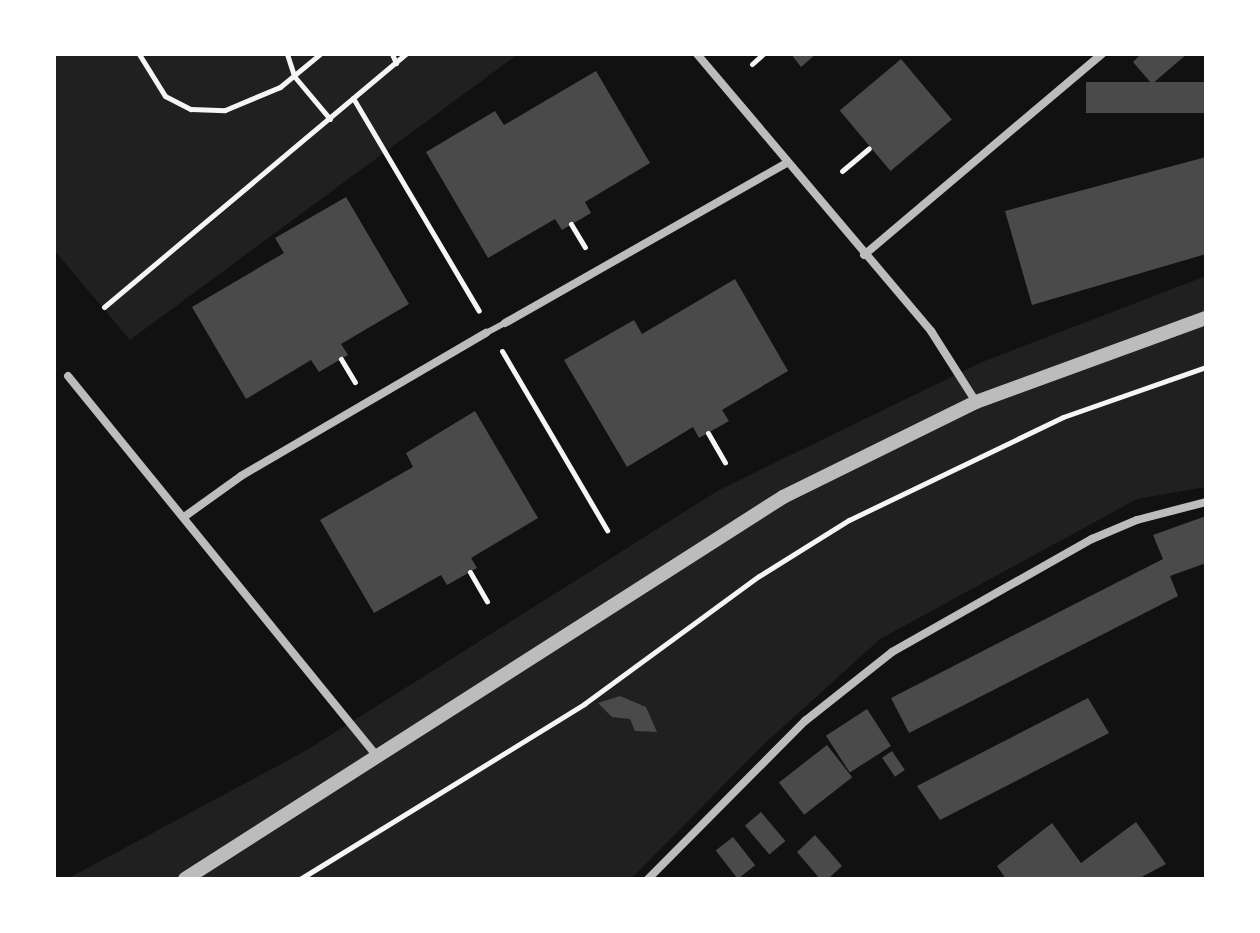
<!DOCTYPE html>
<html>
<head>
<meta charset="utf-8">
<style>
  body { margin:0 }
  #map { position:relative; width:1260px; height:933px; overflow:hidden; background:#111; font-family:Inter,sans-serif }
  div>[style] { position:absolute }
  .green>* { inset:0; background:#202020 }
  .building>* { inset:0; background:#4a4a4a; transform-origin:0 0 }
  .path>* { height:5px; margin:-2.5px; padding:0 2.5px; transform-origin:2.5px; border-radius:2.5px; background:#f5f5f5 }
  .service>* { height:6px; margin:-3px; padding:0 3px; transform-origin:3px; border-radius:3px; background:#bcbcbc }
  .minor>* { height:8px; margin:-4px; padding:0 4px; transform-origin:4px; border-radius:4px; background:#bcbcbc }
  .tertiary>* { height:14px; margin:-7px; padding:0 7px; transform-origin:7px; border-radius:7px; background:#bcbcbc }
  span { translate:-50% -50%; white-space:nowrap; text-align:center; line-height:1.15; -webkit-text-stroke:7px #fff; paint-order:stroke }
  .frame { position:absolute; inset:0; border:56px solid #fff; pointer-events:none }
</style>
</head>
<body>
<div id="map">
  <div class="green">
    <div style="clip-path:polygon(54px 54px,518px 54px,130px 340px,54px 250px)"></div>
    <div style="clip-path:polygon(1206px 276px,1206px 487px,1137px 499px,880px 639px,763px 745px,631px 879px,67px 879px,307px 750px,719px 490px,982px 362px)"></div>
  </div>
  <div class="building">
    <div style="clip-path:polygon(791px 54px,816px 54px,801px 67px)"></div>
    <div style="clip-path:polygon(1141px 54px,1187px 54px,1152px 84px,1133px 62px)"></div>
    <div style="left:901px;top:59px;width:79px;height:80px;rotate:50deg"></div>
    <div style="clip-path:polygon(596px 71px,650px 163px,585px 202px,591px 213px,562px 230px,555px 219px,488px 258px,426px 152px,495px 111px,504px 125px)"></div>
    <div style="left:1206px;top:82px;width:31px;height:120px;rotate:90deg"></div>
    <div style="clip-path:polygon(1206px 157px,1206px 254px,1032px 305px,1005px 211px)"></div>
    <div style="clip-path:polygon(346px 197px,409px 304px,341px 344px,348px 355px,319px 372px,311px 360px,246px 399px,192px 307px,284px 253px,275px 238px)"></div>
    <div style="clip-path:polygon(735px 279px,788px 371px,722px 410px,729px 421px,699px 438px,693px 427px,627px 467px,564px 360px,634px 320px,642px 334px)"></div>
    <div style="clip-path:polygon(475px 411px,538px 518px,471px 558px,477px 568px,447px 585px,441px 575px,374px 613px,320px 520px,413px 467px,406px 453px)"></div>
    <div style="clip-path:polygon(1206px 516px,1206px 563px,1170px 576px,1178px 596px,909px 733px,891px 698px,1163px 559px,1153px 535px)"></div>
    <div style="clip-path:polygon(620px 696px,646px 707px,657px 732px,635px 731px,630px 719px,612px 717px,598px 703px)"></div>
    <div style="clip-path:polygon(1088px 698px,1109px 733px,977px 801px,940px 820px,917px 786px)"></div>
    <div style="left:867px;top:709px;width:44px;height:49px;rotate:57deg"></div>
    <div style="left:827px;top:745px;width:41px;height:61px;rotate:52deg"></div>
    <div style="left:892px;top:751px;width:23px;height:12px;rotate:56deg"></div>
    <div style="left:761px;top:812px;width:38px;height:21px;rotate:50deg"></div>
    <div style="clip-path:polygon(1136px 822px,1166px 864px,1138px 879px,1006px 879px,997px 866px,1052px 823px,1081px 863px)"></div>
    <div style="clip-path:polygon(815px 835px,842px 866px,828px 879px,820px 879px,797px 852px)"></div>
    <div style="left:733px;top:837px;width:36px;height:22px;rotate:52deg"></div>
  </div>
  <div class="path">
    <div style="left:139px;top:54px;width:49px;rotate:58.2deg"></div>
    <div style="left:165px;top:96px;width:29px;rotate:27deg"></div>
    <div style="left:191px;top:109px;width:34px;rotate:2deg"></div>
    <div style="left:225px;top:110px;width:60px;rotate:-22.7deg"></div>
    <div style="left:280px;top:87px;width:52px;rotate:-39.5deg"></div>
    <div style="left:287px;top:54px;width:23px;rotate:72deg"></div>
    <div style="left:294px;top:76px;width:56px;rotate:50.1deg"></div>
    <div style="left:392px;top:54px;width:10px;rotate:66deg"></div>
    <div style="left:752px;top:64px;width:15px;rotate:-42deg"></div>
    <div style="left:353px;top:98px;width:247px;rotate:59.4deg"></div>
    <div style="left:842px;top:171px;width:35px;rotate:-40deg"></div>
    <div style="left:571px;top:224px;width:27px;rotate:59deg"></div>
    <div style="left:104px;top:307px;width:394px;rotate:-40deg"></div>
    <div style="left:502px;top:351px;width:208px;rotate:59.6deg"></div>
    <div style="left:341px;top:359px;width:27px;rotate:59deg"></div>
    <div style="left:708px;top:433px;width:34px;rotate:60deg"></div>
    <div style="left:470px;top:572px;width:34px;rotate:60deg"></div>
    <div style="left:300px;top:879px;width:334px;rotate:-31.6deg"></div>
    <div style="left:584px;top:704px;width:217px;rotate:-36.2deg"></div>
    <div style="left:759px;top:576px;width:106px;rotate:-31.9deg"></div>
    <div style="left:849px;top:520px;width:237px;rotate:-25.7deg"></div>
    <div style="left:1063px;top:417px;width:151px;rotate:-19.3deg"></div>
  </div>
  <div class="service">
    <div style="left:486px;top:333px;width:21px;rotate:-28deg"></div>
  </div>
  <div class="minor">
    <div style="left:697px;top:54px;width:363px;rotate:49.8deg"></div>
    <div style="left:931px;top:331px;width:84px;rotate:57.6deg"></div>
    <div style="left:864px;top:255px;width:312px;rotate:-40.2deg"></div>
    <div style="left:505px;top:323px;width:324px;rotate:-29.6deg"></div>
    <div style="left:68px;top:376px;width:488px;rotate:50.9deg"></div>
    <div style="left:184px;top:517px;width:70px;rotate:-35.7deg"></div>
    <div style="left:241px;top:476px;width:284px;rotate:-30.3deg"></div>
    <div style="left:648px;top:879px;width:223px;rotate:-45.2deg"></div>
    <div style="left:805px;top:721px;width:111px;rotate:-38.4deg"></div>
    <div style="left:892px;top:652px;width:230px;rotate:-29.5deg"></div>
    <div style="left:1092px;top:539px;width:49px;rotate:-22.9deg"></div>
    <div style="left:1137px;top:520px;width:71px;rotate:-14.6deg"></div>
  </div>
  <div class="tertiary">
    <div style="left:185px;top:879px;width:710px;rotate:-32.57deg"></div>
    <div style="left:783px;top:497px;width:215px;rotate:-26.2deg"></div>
    <div style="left:976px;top:402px;width:245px;rotate:-20.1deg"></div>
  </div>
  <div class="frame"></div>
</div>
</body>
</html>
